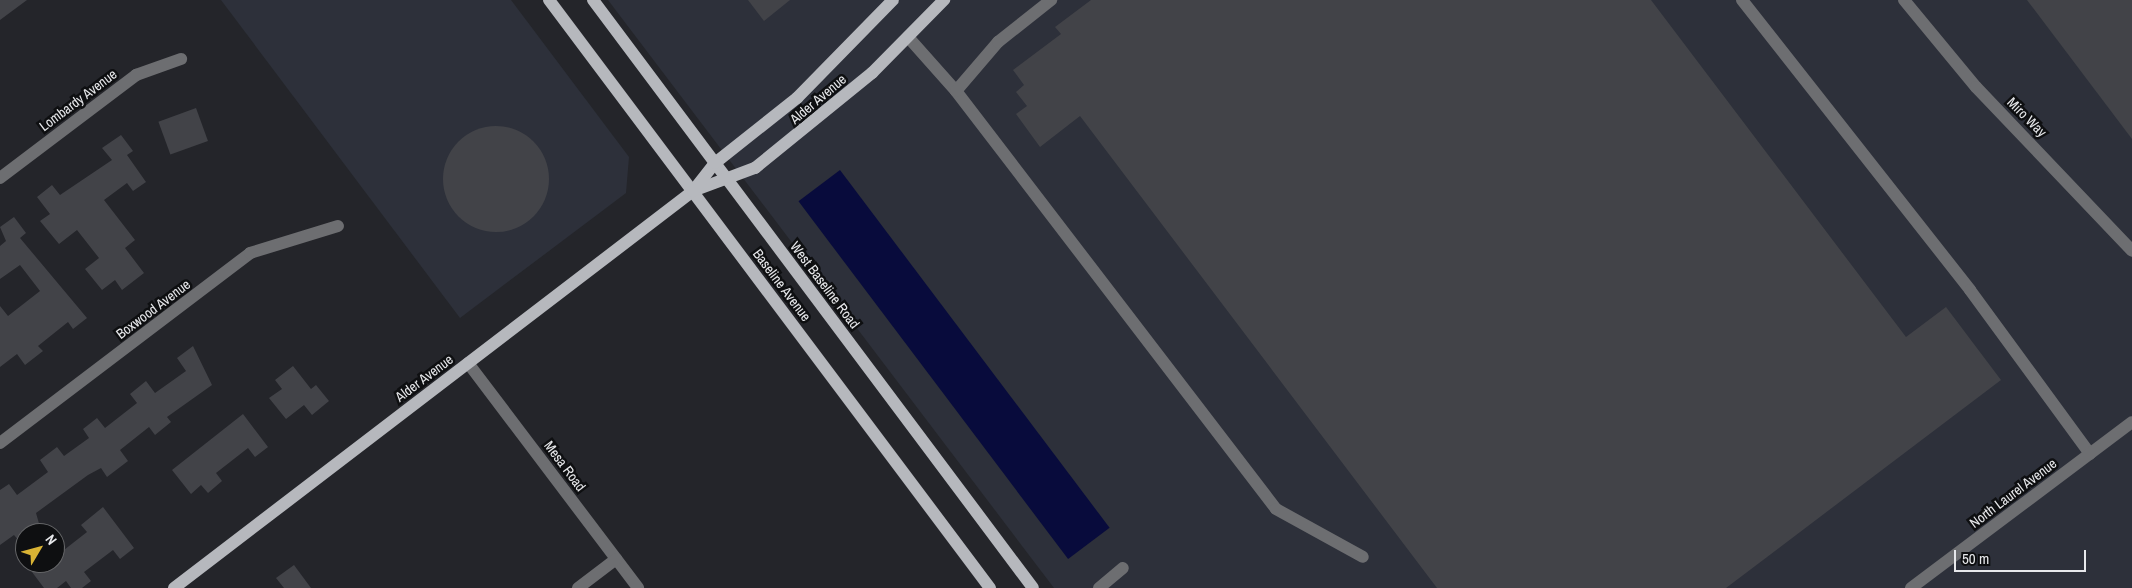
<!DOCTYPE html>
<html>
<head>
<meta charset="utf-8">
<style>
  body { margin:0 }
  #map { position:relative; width:2132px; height:588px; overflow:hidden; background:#24252a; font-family:"Archivo Narrow",sans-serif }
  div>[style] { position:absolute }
  .built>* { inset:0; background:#2d303a }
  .water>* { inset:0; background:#080b3c; transform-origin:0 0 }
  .building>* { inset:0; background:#424348; transform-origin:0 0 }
  .round { border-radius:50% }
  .minor>* { height:12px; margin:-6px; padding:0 6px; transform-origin:6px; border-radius:6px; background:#6d6e71 }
  .major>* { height:12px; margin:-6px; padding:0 6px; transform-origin:6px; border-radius:6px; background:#b6b8bd }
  span { translate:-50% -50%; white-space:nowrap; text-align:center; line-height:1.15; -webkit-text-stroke:5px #0e0f11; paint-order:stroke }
  .street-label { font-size:14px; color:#e7e8eb }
  .north { position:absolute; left:15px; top:523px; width:50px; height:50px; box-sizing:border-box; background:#0e0f11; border:1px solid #656668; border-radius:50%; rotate:53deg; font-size:14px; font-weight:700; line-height:20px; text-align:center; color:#e7e8eb }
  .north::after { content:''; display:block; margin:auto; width:18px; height:22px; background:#d9b334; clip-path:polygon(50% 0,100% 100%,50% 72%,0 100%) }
  .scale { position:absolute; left:1954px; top:550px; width:132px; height:22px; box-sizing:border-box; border:2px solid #e7e8eb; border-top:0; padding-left:6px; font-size:15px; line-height:18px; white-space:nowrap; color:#e7e8eb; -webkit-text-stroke:4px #0e0f11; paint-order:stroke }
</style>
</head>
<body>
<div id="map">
  <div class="built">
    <div style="clip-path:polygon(221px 0,511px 0,629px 157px,626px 193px,460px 318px)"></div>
    <div style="clip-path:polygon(608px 0,2132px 0,2132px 588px,1054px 588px)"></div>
  </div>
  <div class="water">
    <div style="left:840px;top:170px;width:448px;height:52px;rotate:53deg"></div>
  </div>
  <div class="building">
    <div style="clip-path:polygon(0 0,27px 0,0 20px)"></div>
    <div style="clip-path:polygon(748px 0,790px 0,764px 21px)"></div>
    <div style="clip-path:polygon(1091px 0,1651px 0,1906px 337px,1946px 307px,2001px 380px,1726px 588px,1437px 588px,1080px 116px,1040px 147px,1016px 114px,1027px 106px,1016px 92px,1024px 85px,1013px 70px,1061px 34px,1055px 27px)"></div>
    <div style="clip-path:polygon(2027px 0,2132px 0,2132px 139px)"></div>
    <div style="left:196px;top:108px;width:35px;height:40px;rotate:70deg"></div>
    <div class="round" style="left:443px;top:126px;width:106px;height:106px"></div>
    <div style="clip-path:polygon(121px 135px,133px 151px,127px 155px,146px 182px,133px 191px,127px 183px,104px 200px,135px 240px,125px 248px,144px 273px,122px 290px,115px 280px,102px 290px,85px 269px,99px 258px,77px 230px,59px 244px,40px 221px,50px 214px,37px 197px,52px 185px,60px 195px,112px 160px,102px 148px)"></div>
    <div style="clip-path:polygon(14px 217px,26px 233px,20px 238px,87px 318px,73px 329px,68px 322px,38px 346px,43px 351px,25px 365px,17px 354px,0 367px,0 306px,8px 316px,40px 291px,20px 265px,0 279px,0 246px,6px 241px,0 227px)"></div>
    <div style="clip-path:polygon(193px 346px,212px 385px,167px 417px,171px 422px,155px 435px,149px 427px,120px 450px,128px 461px,107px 477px,101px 468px,88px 475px,36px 513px,40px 527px,25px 533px,20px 542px,14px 535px,0 545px,0 490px,9px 484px,17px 495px,48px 472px,40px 460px,57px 447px,64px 456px,89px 438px,83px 429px,97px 418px,105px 428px,137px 403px,130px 394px,146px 381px,155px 393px,186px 371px,177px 358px)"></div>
    <div style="clip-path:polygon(293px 366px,311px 389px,316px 385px,329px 401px,312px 415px,304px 405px,286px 419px,269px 398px,282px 389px,275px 380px)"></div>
    <div style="clip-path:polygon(243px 414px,268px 447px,255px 457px,248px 448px,216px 473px,222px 481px,208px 493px,201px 485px,191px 494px,172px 470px)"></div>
    <div style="clip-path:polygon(103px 507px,134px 548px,120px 559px,113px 550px,84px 572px,91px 581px,82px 588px,71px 588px,66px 581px,57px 588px,44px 588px,32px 572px,44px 563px,55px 563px,55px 557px,87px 532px,81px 525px)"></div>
    <div style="clip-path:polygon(294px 565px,311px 588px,284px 588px,276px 578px)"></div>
  </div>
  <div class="minor">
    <div style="left:1742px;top:0;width:369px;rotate:51.8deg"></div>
    <div style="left:1970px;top:290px;width:203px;rotate:53.8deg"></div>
    <div style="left:1904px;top:0;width:113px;rotate:50.4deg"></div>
    <div style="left:1976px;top:87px;width:226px;rotate:46.4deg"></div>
    <div style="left:908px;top:37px;width:72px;rotate:48.4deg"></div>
    <div style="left:956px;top:91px;width:526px;rotate:52.56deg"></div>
    <div style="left:1276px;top:509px;width:99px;rotate:28.9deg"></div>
    <div style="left:956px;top:91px;width:65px;rotate:-49.4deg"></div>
    <div style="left:998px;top:42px;width:68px;rotate:-38.4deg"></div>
    <div style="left:0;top:178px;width:171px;rotate:-37.1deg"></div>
    <div style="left:136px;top:75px;width:48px;rotate:-19.6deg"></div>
    <div style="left:468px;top:363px;width:282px;rotate:52.9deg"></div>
    <div style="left:0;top:443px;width:314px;rotate:-37.2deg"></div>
    <div style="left:250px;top:253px;width:92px;rotate:-17.1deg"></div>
    <div style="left:578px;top:588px;width:48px;rotate:-37.3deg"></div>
    <div style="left:1099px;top:588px;width:31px;rotate:-40deg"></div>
    <div style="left:1911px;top:588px;width:276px;rotate:-36.9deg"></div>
  </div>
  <div class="major">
    <div style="left:549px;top:0;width:735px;rotate:53.13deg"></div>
    <div style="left:593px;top:0;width:734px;rotate:53.19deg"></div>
    <div style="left:693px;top:191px;width:66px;rotate:-20.4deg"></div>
    <div style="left:755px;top:168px;width:151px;rotate:-39.1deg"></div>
    <div style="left:872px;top:73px;width:103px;rotate:-45.4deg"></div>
    <div style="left:174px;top:588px;width:653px;rotate:-37.41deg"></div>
    <div style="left:693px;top:191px;width:36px;rotate:-52deg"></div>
    <div style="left:715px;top:163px;width:105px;rotate:-38.4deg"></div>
    <div style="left:797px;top:98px;width:137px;rotate:-45.6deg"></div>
  </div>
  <div class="street-label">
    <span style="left:818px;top:99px;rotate:-40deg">Alder Avenue</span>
    <span style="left:78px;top:100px;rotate:-37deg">Lombardy Avenue</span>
    <span style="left:2027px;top:117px;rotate:45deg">Miro Way</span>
    <span style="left:782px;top:285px;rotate:53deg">Baseline Avenue</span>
    <span style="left:825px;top:285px;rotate:53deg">West Baseline Road</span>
    <span style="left:153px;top:309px;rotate:-37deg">Boxwood Avenue</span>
    <span style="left:424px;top:378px;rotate:-37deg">Alder Avenue</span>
    <span style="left:565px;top:466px;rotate:53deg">Mesa Road</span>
    <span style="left:2013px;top:493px;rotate:-37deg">North Laurel Avenue</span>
  </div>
  <div class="north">N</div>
  <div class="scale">50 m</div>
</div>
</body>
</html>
